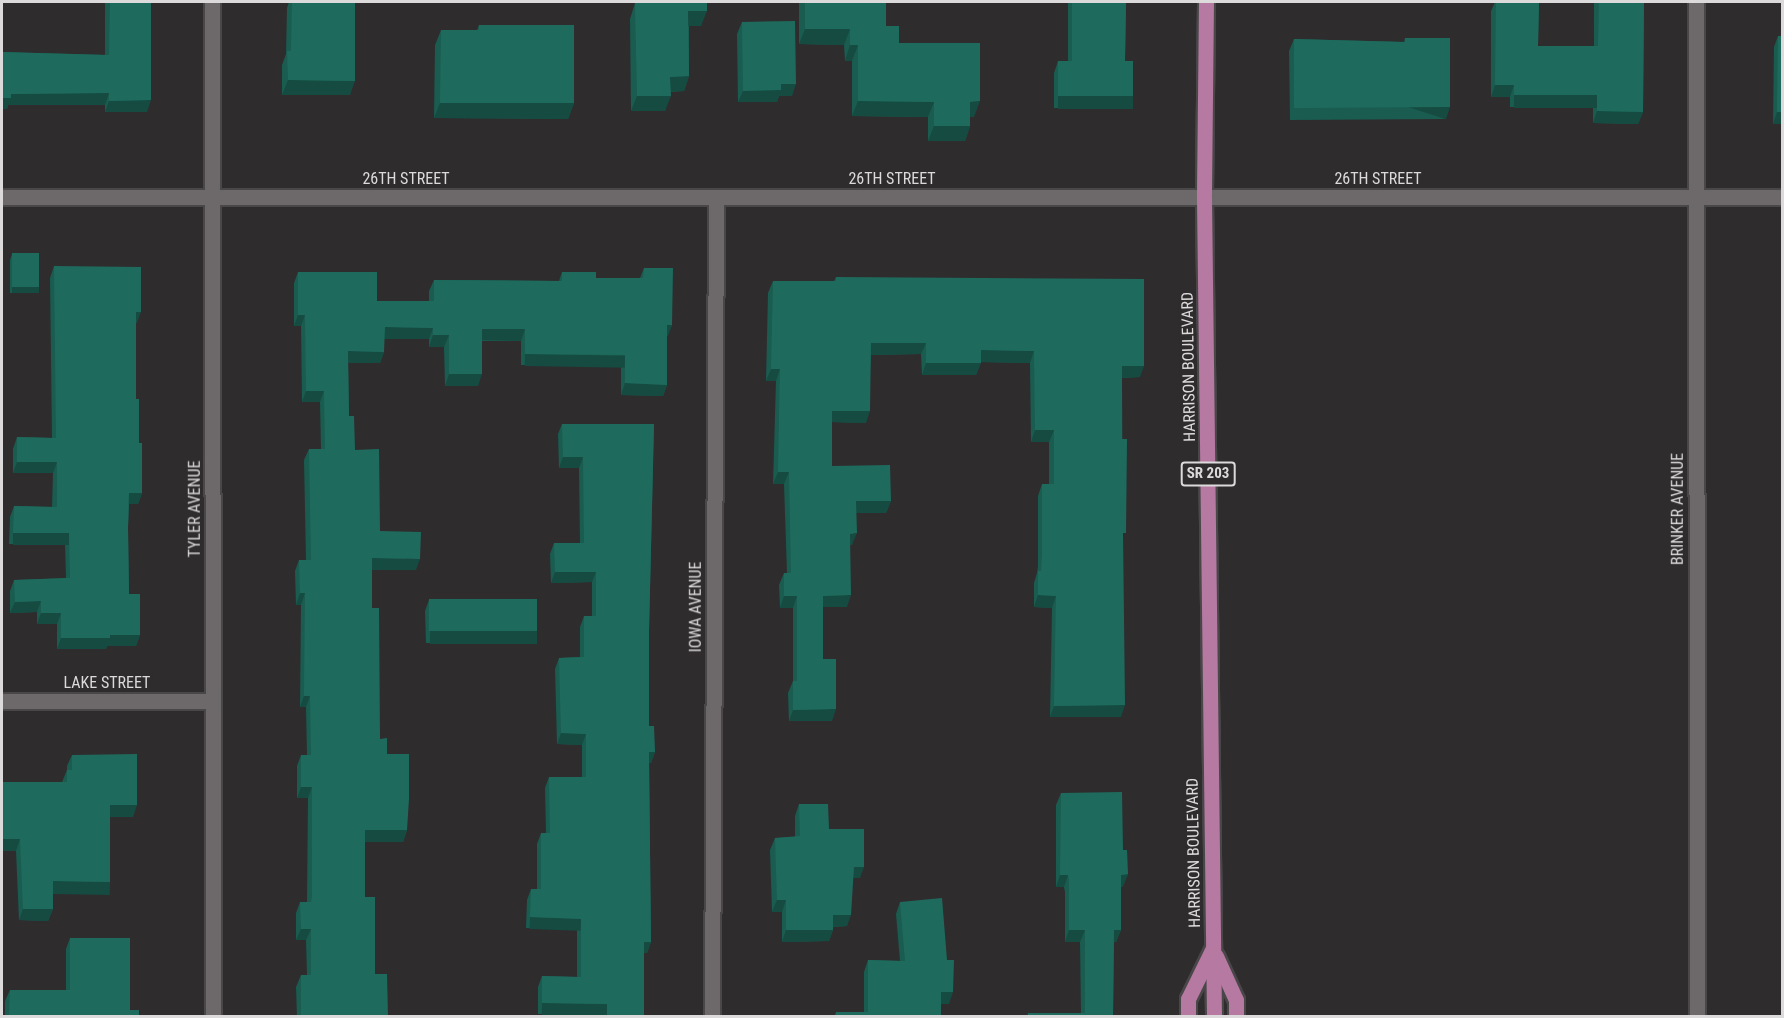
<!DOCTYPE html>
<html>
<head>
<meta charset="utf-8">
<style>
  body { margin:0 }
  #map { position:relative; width:1784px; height:1018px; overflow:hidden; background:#2f2c2e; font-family:"Roboto Condensed",sans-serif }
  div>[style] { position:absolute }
  .roads { filter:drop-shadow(2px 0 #4a4749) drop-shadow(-2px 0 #4a4749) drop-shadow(0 2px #4a4749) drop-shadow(0 -2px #4a4749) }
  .street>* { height:15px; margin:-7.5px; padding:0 7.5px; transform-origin:7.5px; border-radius:7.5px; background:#6d696b }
  .secondary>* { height:15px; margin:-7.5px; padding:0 7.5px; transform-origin:7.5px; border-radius:7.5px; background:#6d696b }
  .primary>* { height:15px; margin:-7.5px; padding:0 7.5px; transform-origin:7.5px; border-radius:7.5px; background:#b679a2 }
  .wall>* { inset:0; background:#1a5c50 }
  .shaded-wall>* { inset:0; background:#154b41; transform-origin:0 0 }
  .building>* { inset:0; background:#1e6b5d; transform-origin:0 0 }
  span { translate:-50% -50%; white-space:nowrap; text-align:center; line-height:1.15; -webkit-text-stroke:6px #2f2c2e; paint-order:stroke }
  .shield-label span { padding:2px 4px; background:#2f2c2e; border:2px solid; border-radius:4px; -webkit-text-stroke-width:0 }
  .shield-label { font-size:15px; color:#dddadc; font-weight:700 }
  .street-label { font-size:16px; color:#dddadc }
  .frame { position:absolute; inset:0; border:3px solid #dddadc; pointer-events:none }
</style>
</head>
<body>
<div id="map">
  <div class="roads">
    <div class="street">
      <div style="left:212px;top:2px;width:1014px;rotate:89.94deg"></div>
      <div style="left:1696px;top:2px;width:1014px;rotate:89.94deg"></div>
      <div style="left:2px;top:701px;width:211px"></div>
      <div style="left:712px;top:1016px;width:819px;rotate:-89.72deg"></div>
    </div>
    <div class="secondary">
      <div style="left:2px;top:197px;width:1780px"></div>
    </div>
    <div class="primary">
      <div style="left:1206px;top:2px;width:196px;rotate:90.6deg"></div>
      <div style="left:1204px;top:198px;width:818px;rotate:89.3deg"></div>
      <div style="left:1216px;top:956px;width:48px;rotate:65.6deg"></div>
      <div style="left:1236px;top:1000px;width:16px;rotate:90deg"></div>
      <div style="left:1188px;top:1016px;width:17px;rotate:-90deg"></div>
      <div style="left:1188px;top:999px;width:55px;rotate:-63.9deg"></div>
    </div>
  </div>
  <div class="wall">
    <div style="clip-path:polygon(105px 2px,151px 2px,147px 112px,105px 112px,105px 105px,8px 105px,7px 109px,2px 52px,105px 55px)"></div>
    <div style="clip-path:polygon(289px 2px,355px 2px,350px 95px,282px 95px,282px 65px,286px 54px,287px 8px)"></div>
    <div style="clip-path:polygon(676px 2px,707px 2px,701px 26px,689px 26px,689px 76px,684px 91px,670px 92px,665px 111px,631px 111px,630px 19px,635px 3px,676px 3px)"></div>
    <div style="clip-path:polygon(799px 2px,886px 2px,886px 26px,899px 43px,974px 117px,970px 117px,970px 126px,965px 141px,928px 141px,928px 117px,852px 116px,852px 61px,845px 61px,844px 45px,799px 44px)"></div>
    <div style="clip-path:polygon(1053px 2px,1126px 2px,1125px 61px,1133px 96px,1129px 108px,1054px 108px,1054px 73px,1058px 61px,1068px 61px,1068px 3px,1053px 3px)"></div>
    <div style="clip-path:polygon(1495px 2px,1539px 2px,1538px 46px,1594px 46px,1594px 2px,1644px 2px,1643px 112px,1638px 124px,1593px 123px,1593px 107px,1510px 107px,1510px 97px,1491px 97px,1491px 11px)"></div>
    <div style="clip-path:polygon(742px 22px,792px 96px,779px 96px,777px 102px,738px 102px,737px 34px)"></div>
    <div style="clip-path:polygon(479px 25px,574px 103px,568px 119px,434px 118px,435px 45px,441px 30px,477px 30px)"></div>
    <div style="clip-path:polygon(1778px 36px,1782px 36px,1782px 124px,1773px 124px,1774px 47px)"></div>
    <div style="clip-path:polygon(1405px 38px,1446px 119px,1290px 120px,1289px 51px,1294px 39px,1404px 42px)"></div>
    <div style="clip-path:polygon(12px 254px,39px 287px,37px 293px,10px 293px,10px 260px)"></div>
    <div style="clip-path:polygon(54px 266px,137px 323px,136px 323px,136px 399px,142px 493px,138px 504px,129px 504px,128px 528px,129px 594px,140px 635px,136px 646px,107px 646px,106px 649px,57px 649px,57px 624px,37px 624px,37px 612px,10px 613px,10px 591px,14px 580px,66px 578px,65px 544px,9px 544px,10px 517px,14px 506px,52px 507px,53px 473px,13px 473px,13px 449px,17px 437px,52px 438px,50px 278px)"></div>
    <div style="clip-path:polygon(644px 268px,672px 325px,667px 336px,667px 385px,663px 396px,621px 395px,621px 366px,521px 365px,521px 341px,482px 341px,478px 386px,445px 386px,444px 347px,429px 347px,429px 339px,384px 339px,384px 352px,380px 363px,348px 363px,349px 416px,355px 450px,380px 531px,416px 570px,372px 570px,372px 608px,380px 739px,387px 754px,407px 830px,403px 842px,365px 842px,365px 897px,375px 974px,388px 1017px,297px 1017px,296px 987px,301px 975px,307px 975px,306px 940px,296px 940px,296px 913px,300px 902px,307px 902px,308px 798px,297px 798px,297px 766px,301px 755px,307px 755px,306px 707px,300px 707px,301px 605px,296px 605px,295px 571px,299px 560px,306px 560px,304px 460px,309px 449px,321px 449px,320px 402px,302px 402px,301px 326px,294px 326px,294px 283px,298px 272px,377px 301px,429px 301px,429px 291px,434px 280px,559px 281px,562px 272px,596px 278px,640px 278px)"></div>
    <div style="clip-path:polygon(836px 277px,1140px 377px,1122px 378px,1123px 540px,1121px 717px,1050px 717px,1052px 608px,1034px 607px,1034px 583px,1037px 573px,1038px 566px,1038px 496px,1042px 484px,1049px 484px,1049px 442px,1031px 442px,1030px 363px,981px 362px,976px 375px,922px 375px,921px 354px,871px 355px,866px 423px,832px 422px,832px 466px,891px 501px,886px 513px,856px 513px,852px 545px,850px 545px,847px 607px,823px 607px,823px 659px,832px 721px,789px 721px,788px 693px,793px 681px,793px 608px,780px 608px,779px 585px,784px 573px,787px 573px,784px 484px,773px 484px,776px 381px,766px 381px,768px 293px,773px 281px,834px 281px)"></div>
    <div style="clip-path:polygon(562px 424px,654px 424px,649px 631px,649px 726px,655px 752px,651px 763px,649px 763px,651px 942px,647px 953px,644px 953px,644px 1017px,603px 1017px,603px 1015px,538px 1014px,538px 987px,542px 976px,577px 977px,577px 930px,526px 928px,527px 900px,531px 889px,537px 889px,537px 844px,541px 833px,546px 833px,545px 788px,549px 777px,582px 777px,582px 745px,557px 744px,555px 669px,559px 658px,580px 657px,580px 627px,584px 616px,592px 616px,592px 582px,551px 583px,550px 554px,554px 543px,580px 543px,579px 468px,559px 468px,558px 434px)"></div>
    <div style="clip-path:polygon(429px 600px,533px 643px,426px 643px,425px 611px)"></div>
    <div style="clip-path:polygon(72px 755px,133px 817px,110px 817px,106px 894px,53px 893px,53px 909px,48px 921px,19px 920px,16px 851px,2px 851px,62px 782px,67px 770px,67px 766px)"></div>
    <div style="clip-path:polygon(1061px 793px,1123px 850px,1128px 874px,1123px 886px,1121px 887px,1121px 930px,1116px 942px,1114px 942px,1113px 1017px,1027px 1017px,1028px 1013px,1081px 1013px,1080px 942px,1065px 942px,1065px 892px,1064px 887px,1056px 887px,1056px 805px)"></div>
    <div style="clip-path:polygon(799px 804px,829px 829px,860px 878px,853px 878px,847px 926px,833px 927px,833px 930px,829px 941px,782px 942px,782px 912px,772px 912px,770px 850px,775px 838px,795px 837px,795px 816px)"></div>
    <div style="clip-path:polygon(900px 902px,949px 1004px,941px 1004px,941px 1017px,834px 1017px,836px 1012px,864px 1012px,864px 972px,868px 960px,900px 961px,896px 914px)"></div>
    <div style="clip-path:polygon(70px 938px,130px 1010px,139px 1017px,5px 1017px,5px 1001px,10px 990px,66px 990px,66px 949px)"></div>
  </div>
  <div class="shaded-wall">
    <div style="left:1053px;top:2px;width:15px;height:1px"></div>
    <div style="clip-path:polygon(688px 11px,707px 11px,701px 26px,683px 26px)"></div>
    <div style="clip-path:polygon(805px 29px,850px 29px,844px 45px,799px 44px)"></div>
    <div style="clip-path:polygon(850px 45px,858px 45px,852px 61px,845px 61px)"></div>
    <div style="clip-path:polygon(689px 76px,684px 91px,665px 92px,670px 77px)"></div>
    <div style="clip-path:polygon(288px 80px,355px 81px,350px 95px,282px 95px)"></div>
    <div style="clip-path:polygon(781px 84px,796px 84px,792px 96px,779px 96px,777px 102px,738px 102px,743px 91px)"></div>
    <div style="clip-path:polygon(1495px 85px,1514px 85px,1510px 97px,1491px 97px)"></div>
    <div style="clip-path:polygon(109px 93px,105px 105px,8px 105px,7px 109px,2px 109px,2px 98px,11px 94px)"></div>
    <div style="left:1514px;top:95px;width:83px;height:13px"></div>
    <div style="clip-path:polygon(637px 96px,671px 96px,665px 111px,631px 111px)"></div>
    <div style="left:1058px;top:96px;width:75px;height:13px"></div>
    <div style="clip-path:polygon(151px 100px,147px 112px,105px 112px,109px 101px)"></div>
    <div style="clip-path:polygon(858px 101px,934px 102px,928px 117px,852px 116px)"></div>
    <div style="clip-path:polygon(980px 101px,974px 117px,965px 117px,970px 102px)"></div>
    <div style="clip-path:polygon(440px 103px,574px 103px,568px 119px,434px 118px)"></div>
    <div style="left:1450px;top:107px;width:13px;height:156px;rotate:108deg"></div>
    <div style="clip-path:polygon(1597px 111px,1643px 112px,1638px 124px,1593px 123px)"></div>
    <div style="clip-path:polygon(1777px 112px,1782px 112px,1782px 124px,1773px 124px)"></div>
    <div style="clip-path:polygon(934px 126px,970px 126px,965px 141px,928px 141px)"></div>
    <div style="left:12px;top:287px;width:27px;height:6px"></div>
    <div style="clip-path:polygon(136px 312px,141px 312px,137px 323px,132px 323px)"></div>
    <div style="clip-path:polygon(298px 315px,305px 315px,301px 326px,294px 326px)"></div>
    <div style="clip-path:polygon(667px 325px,672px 325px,668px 336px,663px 336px)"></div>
    <div style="clip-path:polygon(385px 327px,433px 328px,429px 339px,380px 339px)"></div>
    <div style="clip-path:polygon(482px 329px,525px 329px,521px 341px,478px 340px)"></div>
    <div style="clip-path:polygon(433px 335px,449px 335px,444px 347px,429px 347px)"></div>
    <div style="clip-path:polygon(871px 343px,926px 343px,921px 354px,867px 355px)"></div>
    <div style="clip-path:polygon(981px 350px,1034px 351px,1030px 363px,976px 362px)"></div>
    <div style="clip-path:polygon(348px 351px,384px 352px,380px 363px,344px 363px)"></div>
    <div style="left:525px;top:354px;width:100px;height:12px;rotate:1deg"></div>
    <div style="clip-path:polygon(926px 363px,981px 363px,976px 375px,922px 375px)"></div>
    <div style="clip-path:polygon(1122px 366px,1144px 366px,1140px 377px,1117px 378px)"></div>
    <div style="clip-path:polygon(771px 369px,780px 369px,776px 381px,766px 381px)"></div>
    <div style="clip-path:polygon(449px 374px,482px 374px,478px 386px,445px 386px)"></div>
    <div style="clip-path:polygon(625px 383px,667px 385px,663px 396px,621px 395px)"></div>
    <div style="clip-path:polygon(306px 391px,324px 391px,320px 402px,302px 402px)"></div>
    <div style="clip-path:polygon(832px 411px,870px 411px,866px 423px,828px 422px)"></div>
    <div style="clip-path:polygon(1035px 430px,1054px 430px,1049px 442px,1031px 442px)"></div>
    <div style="clip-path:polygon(563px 457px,583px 457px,579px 468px,559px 468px)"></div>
    <div style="clip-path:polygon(17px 462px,57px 462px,53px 473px,13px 473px)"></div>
    <div style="clip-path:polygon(778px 472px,789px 472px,784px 484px,773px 484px)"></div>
    <div style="clip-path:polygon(129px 493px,142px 493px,138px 504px,125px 504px)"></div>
    <div style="clip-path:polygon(856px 501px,891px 501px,886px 513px,851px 513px)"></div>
    <div style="left:13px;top:533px;width:56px;height:12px"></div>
    <div style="clip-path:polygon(857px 533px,852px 545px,846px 545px,850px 534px)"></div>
    <div style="clip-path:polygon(372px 558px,420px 559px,416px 570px,368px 570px)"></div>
    <div style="clip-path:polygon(555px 572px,596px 572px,592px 582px,551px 583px)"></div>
    <div style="clip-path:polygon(300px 593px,305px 593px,301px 605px,296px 605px)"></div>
    <div style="clip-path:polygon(851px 595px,847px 607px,819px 607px,823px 596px)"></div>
    <div style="clip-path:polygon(1038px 595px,1056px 596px,1052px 608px,1034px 607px)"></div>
    <div style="clip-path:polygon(784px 596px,797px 596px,793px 608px,780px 608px)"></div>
    <div style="clip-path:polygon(41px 601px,37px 612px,10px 613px,15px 602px)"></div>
    <div style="clip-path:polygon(41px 613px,61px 613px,57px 624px,37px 624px)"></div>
    <div style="left:430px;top:631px;width:107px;height:13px"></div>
    <div style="clip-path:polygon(110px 635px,140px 635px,136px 646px,107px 646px,106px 649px,57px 649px,61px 638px)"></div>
    <div style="clip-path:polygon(304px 696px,310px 696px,306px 707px,300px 707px)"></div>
    <div style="clip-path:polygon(1125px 705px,1121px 717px,1050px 717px,1054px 706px)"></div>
    <div style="clip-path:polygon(836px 709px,832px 721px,789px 721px,793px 710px)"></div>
    <div style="clip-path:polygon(561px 733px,586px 734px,582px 745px,557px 744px)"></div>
    <div style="clip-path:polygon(649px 752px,655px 752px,651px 763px,645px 763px)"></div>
    <div style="clip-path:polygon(301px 787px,312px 787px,308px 798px,297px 798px)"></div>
    <div style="clip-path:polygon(110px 805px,137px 805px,133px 817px,106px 817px)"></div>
    <div style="clip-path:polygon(365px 830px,407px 830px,403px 842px,360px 842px)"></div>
    <div style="clip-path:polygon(2px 839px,20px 839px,16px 851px,2px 851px)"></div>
    <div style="clip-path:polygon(854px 867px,864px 867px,860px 878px,849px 878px)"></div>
    <div style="clip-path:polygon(1128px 874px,1123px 886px,1116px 887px,1121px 875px)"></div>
    <div style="clip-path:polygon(1060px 875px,1068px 875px,1064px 887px,1056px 887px)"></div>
    <div style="left:53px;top:881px;width:57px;height:13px;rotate:1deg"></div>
    <div style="clip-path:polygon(777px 900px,786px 900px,782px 912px,772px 912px)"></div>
    <div style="clip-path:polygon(23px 909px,53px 909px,48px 921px,19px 920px)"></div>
    <div style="clip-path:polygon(833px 915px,851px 915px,847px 926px,829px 927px)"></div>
    <div style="left:530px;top:917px;width:51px;height:12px;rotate:2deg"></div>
    <div style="clip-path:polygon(301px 929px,311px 929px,306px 940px,296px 940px)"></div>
    <div style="clip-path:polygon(786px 930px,833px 930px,829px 941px,782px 942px)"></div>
    <div style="clip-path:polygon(1069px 930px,1085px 930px,1080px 942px,1065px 942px)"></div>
    <div style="clip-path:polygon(1114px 930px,1121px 930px,1116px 942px,1109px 942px)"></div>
    <div style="clip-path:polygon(644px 942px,651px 942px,647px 953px,640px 953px)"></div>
    <div style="clip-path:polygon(941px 992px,953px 992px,949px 1004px,937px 1004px)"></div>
    <div style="left:542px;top:1003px;width:65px;height:12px;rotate:1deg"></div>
  </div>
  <div class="building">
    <div style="clip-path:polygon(110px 2px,151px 2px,151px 100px,109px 101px,109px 93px,11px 94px,11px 98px,2px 98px,2px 52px,109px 55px)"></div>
    <div style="clip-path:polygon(292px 2px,355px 2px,355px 81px,288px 80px,287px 51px,291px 51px)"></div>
    <div style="clip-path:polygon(682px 2px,707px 2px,707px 11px,688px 11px,689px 76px,670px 77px,671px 96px,637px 96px,635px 3px,682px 3px)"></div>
    <div style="clip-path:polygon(805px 2px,886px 2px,886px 26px,899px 26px,899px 43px,980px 43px,980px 101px,970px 102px,970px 126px,934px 126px,934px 102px,858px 101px,858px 45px,850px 45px,850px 29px,805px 29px)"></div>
    <div style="clip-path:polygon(1072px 2px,1126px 2px,1125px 61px,1133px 61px,1133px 96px,1058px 96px,1058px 61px,1072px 61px)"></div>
    <div style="clip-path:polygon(1496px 2px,1539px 2px,1538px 46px,1598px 46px,1599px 2px,1644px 2px,1643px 112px,1597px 111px,1597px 95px,1514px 95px,1514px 85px,1495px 85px)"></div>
    <div style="clip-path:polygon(795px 21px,796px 84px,781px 84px,781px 90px,743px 91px,742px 22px)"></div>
    <div style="clip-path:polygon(479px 25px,574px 25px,574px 103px,440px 103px,441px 30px,479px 30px)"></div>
    <div style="clip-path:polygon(1778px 36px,1782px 36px,1782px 112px,1777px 112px)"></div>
    <div style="clip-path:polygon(1405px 38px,1450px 38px,1450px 107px,1294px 108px,1294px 39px,1405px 42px)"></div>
    <div style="left:39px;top:253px;width:34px;height:27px;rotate:90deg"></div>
    <div style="clip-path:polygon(54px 266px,141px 267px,141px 312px,136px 312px,136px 399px,139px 399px,139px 443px,142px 443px,142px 493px,129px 493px,128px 528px,129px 594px,140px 594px,140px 635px,110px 635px,110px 638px,61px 638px,61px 613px,41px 613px,41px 601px,15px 602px,14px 580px,70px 578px,69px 533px,13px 533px,14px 506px,57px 507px,57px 462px,17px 462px,17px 437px,56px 438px)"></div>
    <div style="clip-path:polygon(644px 268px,673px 268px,672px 325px,667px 325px,667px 385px,625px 383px,625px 355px,525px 354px,525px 329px,482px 329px,482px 374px,449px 374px,449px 335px,433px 335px,433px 328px,385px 327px,384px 352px,348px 351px,349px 416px,354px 416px,355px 450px,379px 449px,380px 531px,421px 532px,420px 559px,372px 558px,372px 608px,379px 608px,380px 739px,387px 738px,387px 754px,409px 754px,409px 799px,407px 830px,365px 830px,365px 897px,375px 897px,375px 974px,387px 974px,388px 1017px,301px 1017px,301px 975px,311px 975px,311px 929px,301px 929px,300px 902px,311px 902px,312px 897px,312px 787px,301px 787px,301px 755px,311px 755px,310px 696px,304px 696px,305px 593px,300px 593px,299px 560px,311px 560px,309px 449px,325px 449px,324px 391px,306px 391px,305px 315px,298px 315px,298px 272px,377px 272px,377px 301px,434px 301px,434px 280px,562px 281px,562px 272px,596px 272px,596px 278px,643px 278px)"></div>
    <div style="clip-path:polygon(836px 277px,1144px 279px,1144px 366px,1122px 366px,1122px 439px,1127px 439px,1126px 533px,1123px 533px,1125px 705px,1054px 706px,1056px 596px,1038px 595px,1038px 571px,1041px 571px,1042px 554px,1042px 484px,1054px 484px,1054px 430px,1035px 430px,1034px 351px,981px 350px,981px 363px,926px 363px,926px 343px,871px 343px,870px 411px,832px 411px,832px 466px,890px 465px,891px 501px,856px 501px,857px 533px,850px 534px,851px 595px,823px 596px,823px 659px,836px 659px,836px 709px,793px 710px,793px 681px,797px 681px,797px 596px,784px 596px,784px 573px,791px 573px,789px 472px,778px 472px,780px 369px,771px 369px,773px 281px,836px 281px)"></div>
    <div style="clip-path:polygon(562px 424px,654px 424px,649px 631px,649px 726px,654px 726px,655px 752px,649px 752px,651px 942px,644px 942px,644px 1017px,607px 1017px,607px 1004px,542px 1003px,542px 976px,581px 977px,581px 919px,530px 917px,531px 889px,541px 889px,541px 833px,550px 833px,549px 777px,586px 777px,586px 734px,561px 733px,559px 658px,584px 657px,584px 616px,596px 616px,596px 572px,555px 572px,554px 543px,584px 543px,583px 457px,563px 457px)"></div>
    <div style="left:537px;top:599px;width:32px;height:108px;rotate:90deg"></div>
    <div style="clip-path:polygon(137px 754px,137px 805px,110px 805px,110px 882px,53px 881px,53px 909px,23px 909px,20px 839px,2px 839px,2px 782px,67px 782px,67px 770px,72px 770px,72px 755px)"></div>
    <div style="clip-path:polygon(1122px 792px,1123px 850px,1127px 850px,1128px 874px,1121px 875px,1121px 930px,1114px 930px,1113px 1017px,1028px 1017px,1028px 1013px,1085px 1013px,1085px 930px,1069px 930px,1069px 880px,1068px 875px,1060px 875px,1061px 793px)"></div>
    <div style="clip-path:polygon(799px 804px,828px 804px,829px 829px,864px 829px,864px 867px,854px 867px,851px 915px,833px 915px,833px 930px,786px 930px,786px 900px,777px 900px,775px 838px,800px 836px)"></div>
    <div style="clip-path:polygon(942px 898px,947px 960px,954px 960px,953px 992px,941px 992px,941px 1017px,836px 1017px,836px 1012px,868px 1012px,868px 960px,905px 961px,900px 902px)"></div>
    <div style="clip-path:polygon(70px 938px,130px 938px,130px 1010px,139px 1010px,139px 1017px,9px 1017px,10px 990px,70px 990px)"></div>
  </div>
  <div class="shield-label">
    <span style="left:1208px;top:474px">SR 203</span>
  </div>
  <div class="street-label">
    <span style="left:406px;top:179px">26TH STREET</span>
    <span style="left:892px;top:179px">26TH STREET</span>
    <span style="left:1378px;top:179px">26TH STREET</span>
    <span style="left:1189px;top:367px;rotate:-91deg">HARRISON BOULEVARD</span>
    <span style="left:195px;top:509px;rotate:-90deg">TYLER AVENUE</span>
    <span style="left:1678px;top:509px;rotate:-90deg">BRINKER AVENUE</span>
    <span style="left:696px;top:607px;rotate:-90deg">IOWA AVENUE</span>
    <span style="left:107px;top:683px">LAKE STREET</span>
    <span style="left:1194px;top:853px;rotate:-91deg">HARRISON BOULEVARD</span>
  </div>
  <div class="frame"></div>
</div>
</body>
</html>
